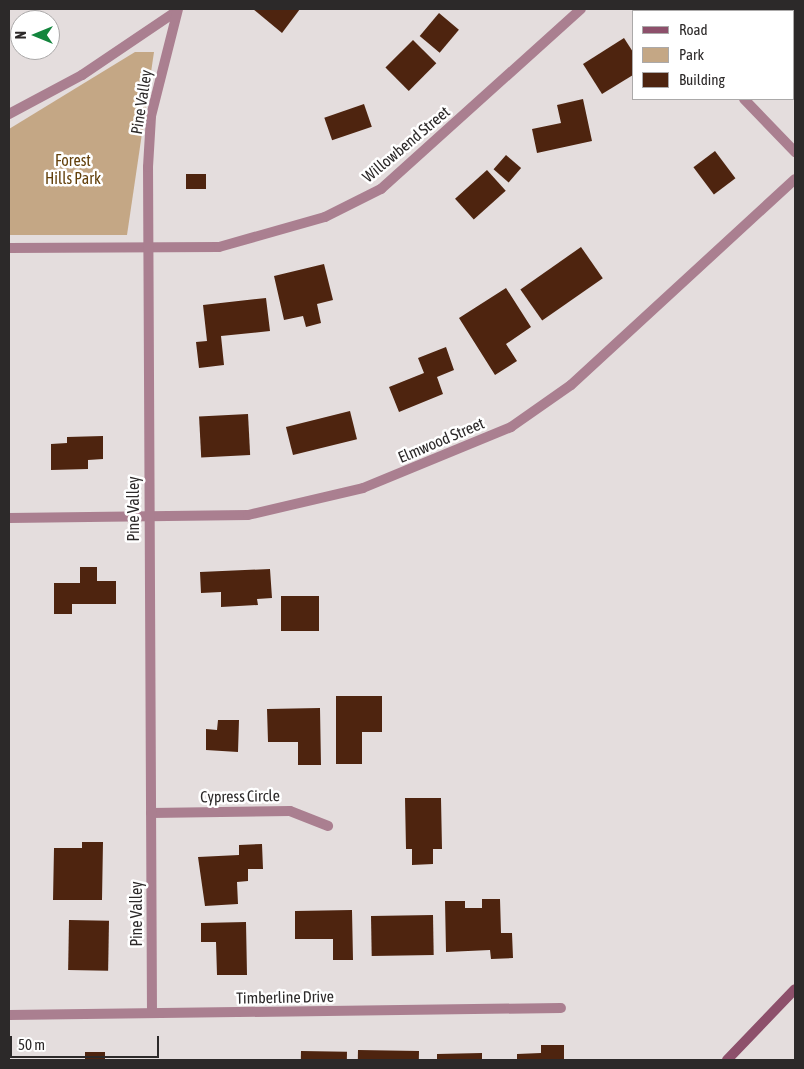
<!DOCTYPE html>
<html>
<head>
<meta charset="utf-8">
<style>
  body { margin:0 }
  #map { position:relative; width:804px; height:1069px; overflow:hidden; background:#e4dddd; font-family:"Asap Condensed",sans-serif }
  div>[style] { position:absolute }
  .green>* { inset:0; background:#c4a785 }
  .building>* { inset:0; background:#4e240f; transform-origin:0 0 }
  .minor>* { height:10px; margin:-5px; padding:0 5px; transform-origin:5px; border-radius:5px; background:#aa7f90 }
  .tertiary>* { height:10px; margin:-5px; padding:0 5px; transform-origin:5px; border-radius:5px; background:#aa7f90 }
  .secondary>* { height:10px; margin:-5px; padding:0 5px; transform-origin:5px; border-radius:5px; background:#8d506b }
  span { translate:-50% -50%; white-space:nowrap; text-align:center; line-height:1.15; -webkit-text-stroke:5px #fff; paint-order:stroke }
  .street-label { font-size:16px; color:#2c2929 }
  .park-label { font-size:16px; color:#63400b }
  .frame { position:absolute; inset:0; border:10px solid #2c2929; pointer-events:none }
  .legend { position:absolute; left:632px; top:10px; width:162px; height:90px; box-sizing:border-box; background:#fff; border:1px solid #aba9a9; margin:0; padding:6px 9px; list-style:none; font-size:15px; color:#2c2929 }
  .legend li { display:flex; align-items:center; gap:10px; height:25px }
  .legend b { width:25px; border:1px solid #aba9a9 }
  .north { position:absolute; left:10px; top:10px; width:50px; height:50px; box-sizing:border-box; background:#fff; border:1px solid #aba9a9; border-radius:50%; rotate:270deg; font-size:14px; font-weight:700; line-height:20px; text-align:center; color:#2c2929 }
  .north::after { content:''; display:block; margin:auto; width:18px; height:22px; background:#13853d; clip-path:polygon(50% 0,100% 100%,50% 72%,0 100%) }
  .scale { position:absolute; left:10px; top:1036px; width:149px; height:22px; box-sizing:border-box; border:2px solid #2c2929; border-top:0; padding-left:6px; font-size:15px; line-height:18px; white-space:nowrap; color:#2c2929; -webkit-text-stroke:4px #fff; paint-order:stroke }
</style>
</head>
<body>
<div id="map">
  <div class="green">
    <div style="clip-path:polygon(135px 52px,154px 52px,127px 235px,9px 235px,9px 129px)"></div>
  </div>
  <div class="building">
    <div style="clip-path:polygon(253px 9px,300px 9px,282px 33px)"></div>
    <div style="left:439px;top:13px;width:26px;height:30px;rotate:40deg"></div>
    <div style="clip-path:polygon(624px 38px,633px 52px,633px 75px,602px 94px,583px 64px)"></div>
    <div style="left:413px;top:40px;width:33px;height:39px;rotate:45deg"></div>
    <div style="clip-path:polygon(795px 64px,795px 90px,793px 87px)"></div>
    <div style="clip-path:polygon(583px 99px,592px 141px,537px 153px,532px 129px,561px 123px,557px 105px)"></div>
    <div style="left:364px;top:104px;width:24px;height:42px;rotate:71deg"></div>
    <div style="left:715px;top:151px;width:34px;height:27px;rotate:53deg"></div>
    <div style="left:506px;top:155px;width:20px;height:19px;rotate:41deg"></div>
    <div style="left:487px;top:170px;width:28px;height:43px;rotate:48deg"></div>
    <div style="left:186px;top:174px;width:20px;height:15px"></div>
    <div style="left:581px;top:247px;width:38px;height:74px;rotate:55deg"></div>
    <div style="clip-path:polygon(324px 264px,333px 300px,317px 304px,321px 323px,306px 327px,303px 316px,284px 320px,274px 276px)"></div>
    <div style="clip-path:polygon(506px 288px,531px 327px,506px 344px,517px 361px,495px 375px,459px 318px)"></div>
    <div style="clip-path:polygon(266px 298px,270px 331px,221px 336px,224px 365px,199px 368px,196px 342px,207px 341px,203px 305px)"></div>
    <div style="clip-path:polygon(446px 347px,454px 370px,437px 377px,443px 394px,399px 412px,389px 387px,424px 373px,418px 358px)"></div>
    <div style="left:350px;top:411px;width:29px;height:66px;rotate:76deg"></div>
    <div style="left:248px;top:414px;width:41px;height:49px;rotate:87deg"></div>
    <div style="clip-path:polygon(103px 436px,103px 459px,88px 460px,88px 469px,51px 470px,51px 444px,67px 443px,67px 437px)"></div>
    <div style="clip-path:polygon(80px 567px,97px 567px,97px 581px,116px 581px,116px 604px,72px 604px,72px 614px,54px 614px,54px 583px,80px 583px)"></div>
    <div style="clip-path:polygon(270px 569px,272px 598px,257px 599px,258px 605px,221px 607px,221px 592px,201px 593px,200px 572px)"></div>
    <div style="left:319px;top:596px;width:35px;height:38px;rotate:90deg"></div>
    <div style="clip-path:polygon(336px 696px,382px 696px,382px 732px,362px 732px,362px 764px,336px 764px)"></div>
    <div style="clip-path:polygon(320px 708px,321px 765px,298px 765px,298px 742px,268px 742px,267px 709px)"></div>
    <div style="clip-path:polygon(218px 720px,239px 720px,238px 752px,206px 750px,206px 729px,217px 730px)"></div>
    <div style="clip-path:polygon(405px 798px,441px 798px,442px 849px,433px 849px,433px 864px,412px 865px,412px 849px,406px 849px)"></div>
    <div style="clip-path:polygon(82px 842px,103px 842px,102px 900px,53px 900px,54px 848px,82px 848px)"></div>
    <div style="clip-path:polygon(262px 844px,263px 869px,248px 869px,248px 881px,237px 882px,238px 904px,205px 906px,198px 857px,239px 855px,239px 845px)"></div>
    <div style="clip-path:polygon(482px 899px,500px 899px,501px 933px,512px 933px,513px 958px,491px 959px,490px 950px,446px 952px,445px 901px,465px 901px,465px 908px,482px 908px)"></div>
    <div style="clip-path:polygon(352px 910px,353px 960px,333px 960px,333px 939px,295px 939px,295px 911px)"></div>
    <div style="left:433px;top:915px;width:40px;height:62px;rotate:89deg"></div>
    <div style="left:69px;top:920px;width:40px;height:50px;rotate:1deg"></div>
    <div style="clip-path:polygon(246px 922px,247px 975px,217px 975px,216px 942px,201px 942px,201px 923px)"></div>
    <div style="clip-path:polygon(541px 1045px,564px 1045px,564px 1060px,517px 1060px,517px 1054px,541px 1053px)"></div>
    <div style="left:358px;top:1050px;width:61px;height:10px;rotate:1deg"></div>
    <div style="left:301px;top:1051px;width:46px;height:9px;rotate:1deg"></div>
    <div style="left:85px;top:1052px;width:20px;height:8px"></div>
    <div style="clip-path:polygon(482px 1053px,482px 1060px,437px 1060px,437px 1054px)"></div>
  </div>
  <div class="minor">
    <div style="left:9px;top:114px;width:83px;rotate:-28.1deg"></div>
    <div style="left:82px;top:75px;width:111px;rotate:-34deg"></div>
    <div style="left:9px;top:248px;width:210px;rotate:-0.3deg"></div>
    <div style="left:219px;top:247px;width:110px;rotate:-15.8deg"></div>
    <div style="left:325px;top:217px;width:63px;rotate:-26.6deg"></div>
    <div style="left:381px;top:189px;width:269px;rotate:-42deg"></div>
    <div style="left:9px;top:518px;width:239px;rotate:-0.7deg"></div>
    <div style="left:248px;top:515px;width:118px;rotate:-13.2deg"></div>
    <div style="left:363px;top:488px;width:160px;rotate:-22.4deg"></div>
    <div style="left:511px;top:427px;width:73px;rotate:-35deg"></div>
    <div style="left:571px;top:385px;width:304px;rotate:-42.6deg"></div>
    <div style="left:151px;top:813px;width:139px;rotate:-0.8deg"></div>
    <div style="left:290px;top:811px;width:41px;rotate:21.5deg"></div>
    <div style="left:152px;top:1013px;width:846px;rotate:-90.27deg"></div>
    <div style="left:148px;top:167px;width:51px;rotate:-86.6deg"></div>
    <div style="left:151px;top:116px;width:110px;rotate:-75.8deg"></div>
    <div style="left:9px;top:1015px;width:552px;rotate:-0.73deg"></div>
  </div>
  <div class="tertiary">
    <div style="left:658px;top:9px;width:3px;rotate:45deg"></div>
    <div style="left:744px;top:99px;width:74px;rotate:46.1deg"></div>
  </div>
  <div class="secondary">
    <div style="left:727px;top:1060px;width:98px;rotate:-46.2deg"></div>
  </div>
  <div class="street-label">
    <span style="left:141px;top:102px;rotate:-81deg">Pine Valley</span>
    <span style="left:406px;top:144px;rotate:-40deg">Willowbend Street</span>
    <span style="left:441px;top:440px;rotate:-23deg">Elmwood Street</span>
    <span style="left:133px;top:509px;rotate:-90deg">Pine Valley</span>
    <span style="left:240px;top:796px;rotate:-1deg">Cypress Circle</span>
    <span style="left:136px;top:914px;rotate:-90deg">Pine Valley</span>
    <span style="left:285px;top:997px;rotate:-1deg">Timberline Drive</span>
  </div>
  <div class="park-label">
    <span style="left:73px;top:169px">Forest<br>Hills Park</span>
  </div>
  <div class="frame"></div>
  <ul class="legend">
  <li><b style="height:6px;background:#8d506b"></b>Road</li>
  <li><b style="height:14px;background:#c4a785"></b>Park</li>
  <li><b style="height:14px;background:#4e240f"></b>Building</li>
  </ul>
  <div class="north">N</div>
  <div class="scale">50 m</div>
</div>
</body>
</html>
